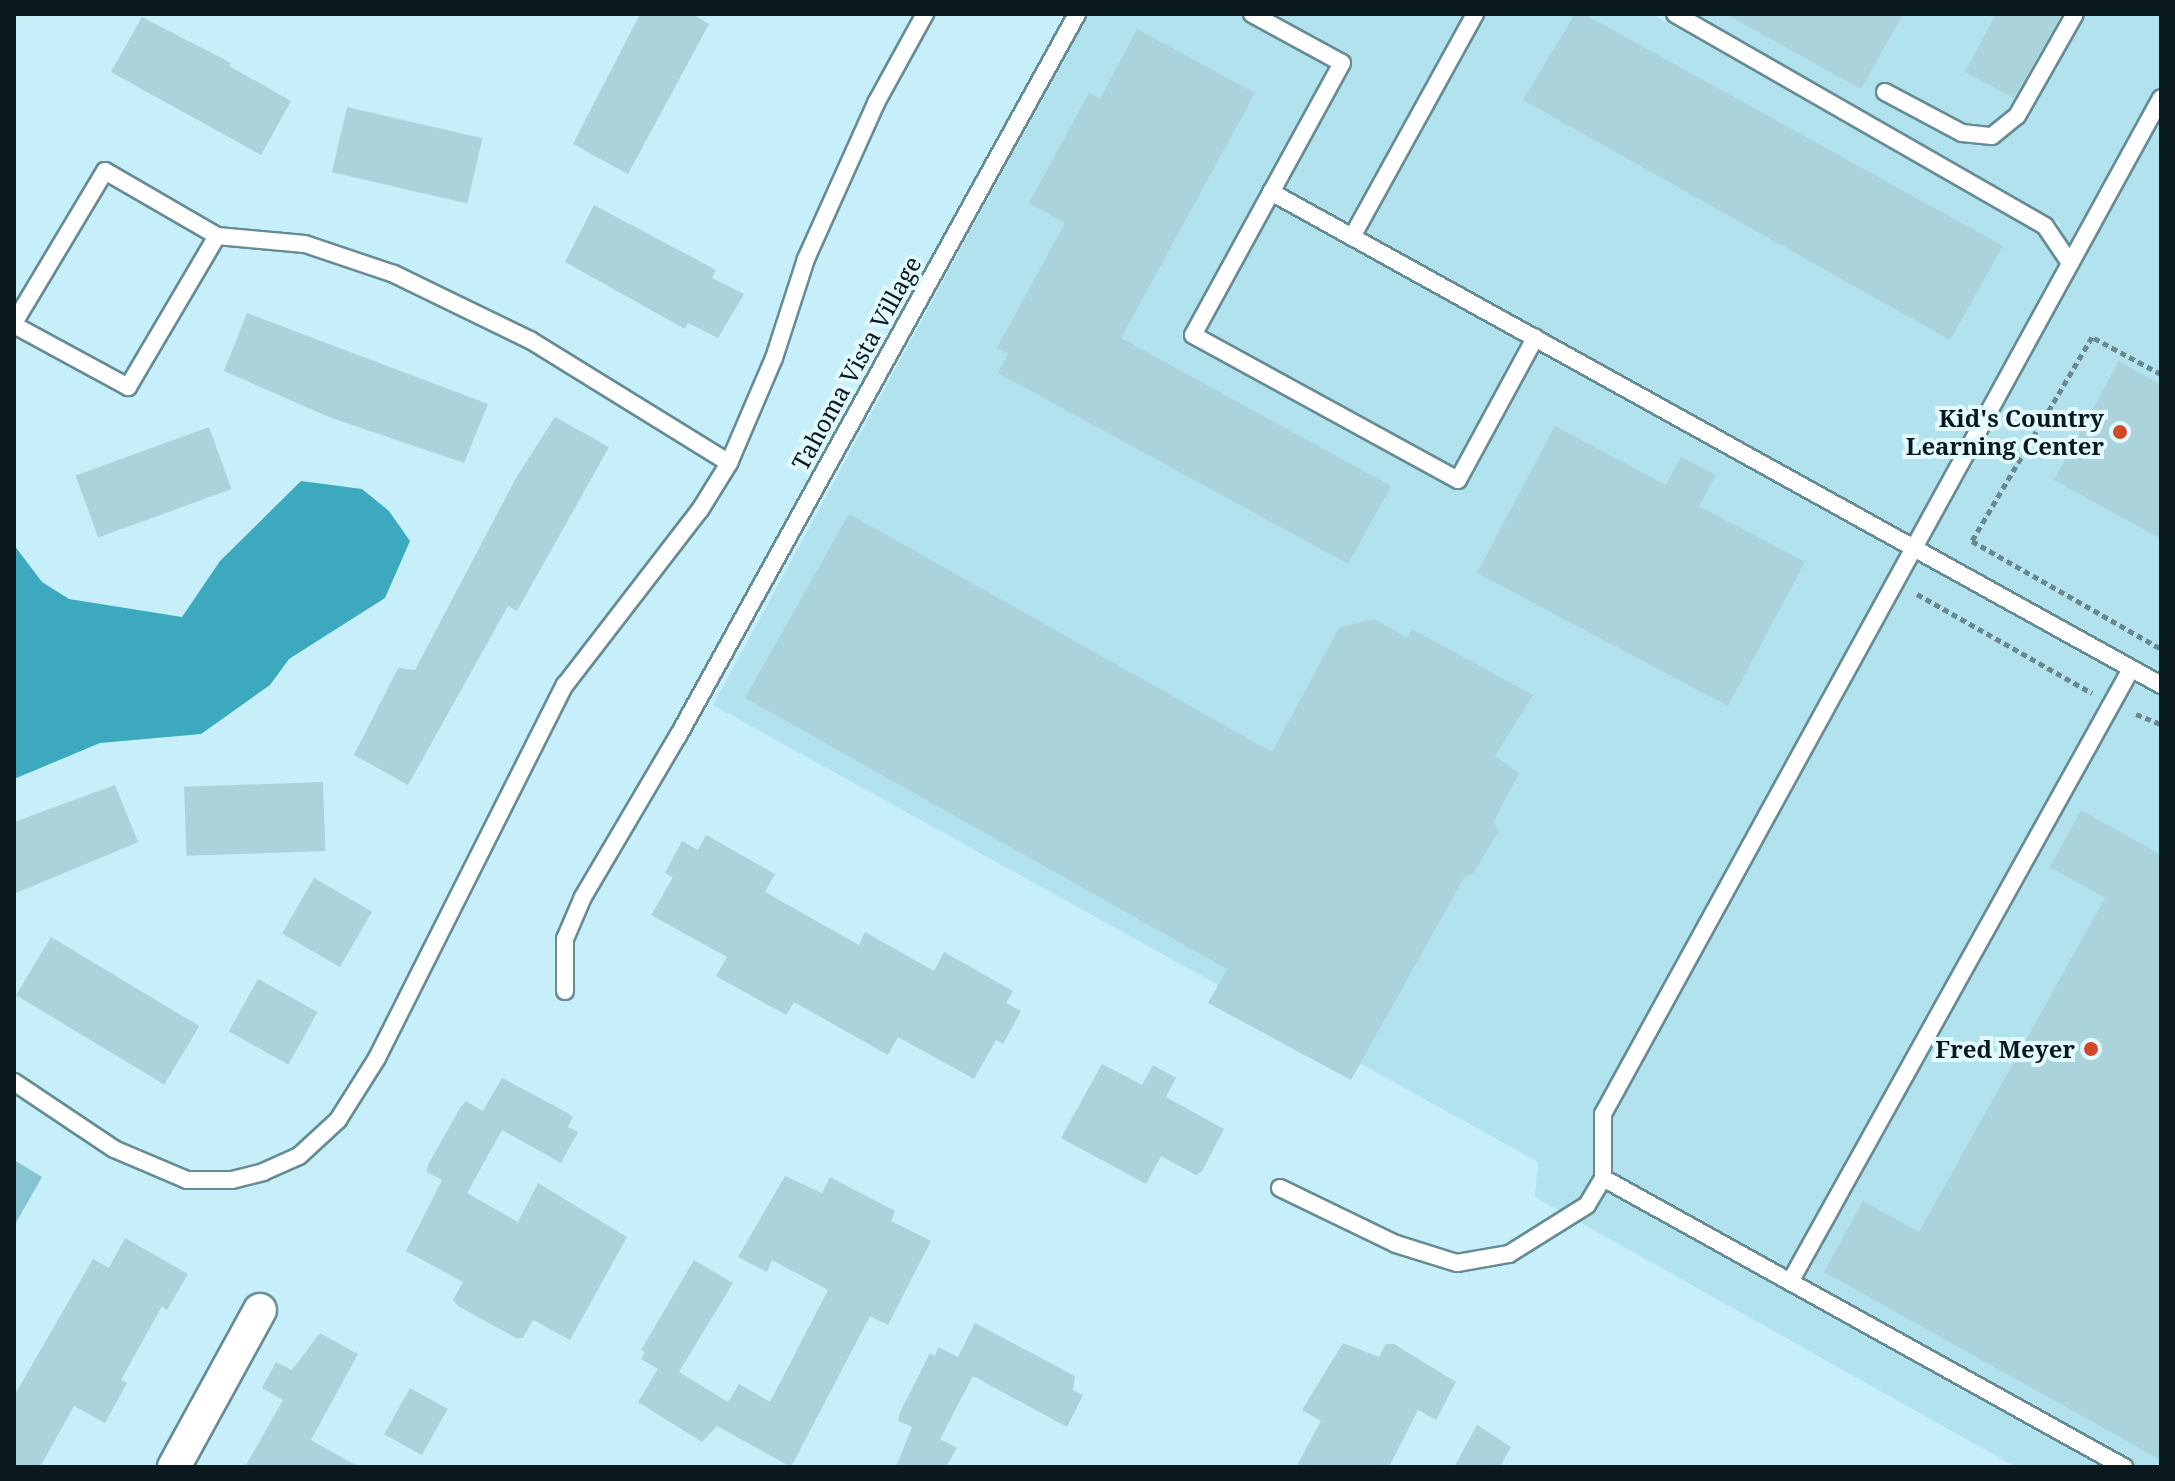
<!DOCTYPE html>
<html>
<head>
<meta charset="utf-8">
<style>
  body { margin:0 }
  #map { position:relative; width:2175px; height:1481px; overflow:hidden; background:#c6eff9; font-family:"Noto Serif",serif }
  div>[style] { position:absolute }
  .built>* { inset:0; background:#b1e2ee }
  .green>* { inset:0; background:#88c3d1 }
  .water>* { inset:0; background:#3ca9bf }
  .building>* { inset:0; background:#abd3dc; transform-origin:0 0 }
  .path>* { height:5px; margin-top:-2.5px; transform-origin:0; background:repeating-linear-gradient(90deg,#6b888f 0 6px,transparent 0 10px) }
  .roads { filter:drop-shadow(2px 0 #668c95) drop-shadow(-2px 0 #668c95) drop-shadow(0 2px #668c95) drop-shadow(0 -2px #668c95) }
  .lane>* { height:16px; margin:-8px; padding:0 8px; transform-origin:8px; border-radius:8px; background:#fff }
  .street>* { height:32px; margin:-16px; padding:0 16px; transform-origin:16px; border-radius:16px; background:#fff }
  .dots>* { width:22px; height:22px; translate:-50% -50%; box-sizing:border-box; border:4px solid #e1f9ff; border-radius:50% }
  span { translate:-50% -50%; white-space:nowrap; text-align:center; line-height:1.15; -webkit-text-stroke:8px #e1f9ff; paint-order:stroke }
  .street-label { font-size:24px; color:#0a191d }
  .poi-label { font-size:24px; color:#0a191d; font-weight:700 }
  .right { translate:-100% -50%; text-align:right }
  .frame { position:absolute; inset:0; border:16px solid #0a191d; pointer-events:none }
</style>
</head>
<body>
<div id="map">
  <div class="built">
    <div style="clip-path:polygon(1088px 14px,1651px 14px,2054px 237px,2061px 224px,1680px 14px,2161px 14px,2161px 1467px,2016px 1467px,1535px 1197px,1538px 1162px,713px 705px)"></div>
  </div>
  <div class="green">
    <div style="clip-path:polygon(14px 1160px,42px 1177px,14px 1226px)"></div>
  </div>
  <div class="water">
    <div style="clip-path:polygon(301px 481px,362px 489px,389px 511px,410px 541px,385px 598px,289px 659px,270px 685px,201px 734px,100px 743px,14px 779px,14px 545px,42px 582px,69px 599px,182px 617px,220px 561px)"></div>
  </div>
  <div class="building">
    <div style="clip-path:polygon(640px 14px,692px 14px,709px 24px,628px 174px,573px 144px)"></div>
    <div style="clip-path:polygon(1575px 14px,1584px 14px,2003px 246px,1950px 340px,1523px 100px)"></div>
    <div style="clip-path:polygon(1726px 14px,1903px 14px,1861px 89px)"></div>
    <div style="clip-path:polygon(1996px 14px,2062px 14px,2014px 98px,1965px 72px)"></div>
    <div style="clip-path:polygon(142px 17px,231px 63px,229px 66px,291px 101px,261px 155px,111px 72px)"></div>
    <div style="clip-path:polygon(1137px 29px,1255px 93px,1121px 338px,1391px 486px,1348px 564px,998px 373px,1008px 354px,997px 348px,1065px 223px,1029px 203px,1089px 93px,1100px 99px)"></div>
    <div style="left:347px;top:107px;width:139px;height:67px;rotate:13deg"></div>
    <div style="clip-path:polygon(594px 205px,716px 270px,712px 278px,744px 294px,718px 338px,688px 323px,685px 329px,565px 262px)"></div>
    <div style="clip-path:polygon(247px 313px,488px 404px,464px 463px,329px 417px,224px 371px)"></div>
    <div style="clip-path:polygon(2119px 361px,2161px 385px,2161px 539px,2054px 480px)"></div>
    <div style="clip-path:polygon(555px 417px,609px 447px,517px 611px,508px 606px,408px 785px,354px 755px,398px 668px,415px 670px,516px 478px)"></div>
    <div style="clip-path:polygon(1555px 426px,1666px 485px,1681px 457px,1716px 475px,1699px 506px,1805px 562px,1728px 706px,1477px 573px)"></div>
    <div style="left:209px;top:427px;width:66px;height:142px;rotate:70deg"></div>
    <div style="clip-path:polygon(849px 514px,1272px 752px,1339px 628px,1374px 619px,1407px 638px,1412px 629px,1533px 695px,1495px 756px,1519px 773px,1494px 821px,1498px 832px,1473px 874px,1465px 876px,1351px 1080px,1208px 1003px,1227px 969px,745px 698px)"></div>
    <div style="left:323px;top:782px;width:69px;height:139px;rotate:88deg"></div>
    <div style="clip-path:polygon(115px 785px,138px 842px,14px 894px,14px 822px)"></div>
    <div style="clip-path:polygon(2081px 810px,2161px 855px,2161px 1460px,1824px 1272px,1863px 1201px,1919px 1232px,2105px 898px,2050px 867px)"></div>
    <div style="clip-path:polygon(706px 835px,775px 874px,765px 892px,859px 945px,865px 932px,934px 971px,944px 952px,1013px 991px,1006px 1003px,1021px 1011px,1003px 1044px,996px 1040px,974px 1079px,898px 1037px,888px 1055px,794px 1002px,786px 1015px,716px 976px,727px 957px,651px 915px,673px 877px,665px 873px,682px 841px,698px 850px)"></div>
    <div style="left:314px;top:878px;width:67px;height:64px;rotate:30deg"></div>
    <div style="left:51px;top:937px;width:173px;height:68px;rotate:31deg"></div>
    <div style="left:258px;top:979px;width:68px;height:60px;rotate:29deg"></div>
    <div style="clip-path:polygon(1102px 1064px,1142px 1085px,1153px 1065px,1176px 1078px,1166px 1097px,1224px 1129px,1202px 1171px,1196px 1175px,1161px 1156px,1146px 1184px,1061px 1138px)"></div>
    <div style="clip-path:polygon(502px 1078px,566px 1112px,573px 1117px,568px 1127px,578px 1132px,561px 1163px,502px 1130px,467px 1193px,518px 1222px,538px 1183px,627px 1237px,570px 1340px,533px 1320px,523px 1338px,516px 1338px,458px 1306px,453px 1300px,463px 1282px,406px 1251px,442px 1180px,427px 1172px,428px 1165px,460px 1108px,466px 1101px,483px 1111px)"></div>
    <div style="clip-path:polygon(785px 1176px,822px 1193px,830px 1177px,895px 1211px,891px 1221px,931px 1241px,888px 1325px,870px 1316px,791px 1467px,717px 1426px,702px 1442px,638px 1402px,658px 1369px,641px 1359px,645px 1352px,641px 1350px,694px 1260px,733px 1283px,679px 1372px,728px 1402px,739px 1384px,770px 1402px,828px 1290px,772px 1260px,767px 1272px,738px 1257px)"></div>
    <div style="clip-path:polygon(125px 1238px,188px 1274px,167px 1310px,162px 1306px,121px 1380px,127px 1383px,105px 1423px,74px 1406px,40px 1467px,14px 1467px,14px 1396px,93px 1259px,109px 1268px)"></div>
    <div style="clip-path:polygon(975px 1323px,1075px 1376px,1073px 1390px,1083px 1395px,1067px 1427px,973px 1376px,940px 1439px,957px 1448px,946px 1467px,896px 1467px,912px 1427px,898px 1421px,900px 1412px,930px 1353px,935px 1356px,938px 1347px,958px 1357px)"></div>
    <div style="clip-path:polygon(320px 1333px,358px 1354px,311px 1440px,359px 1467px,245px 1467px,283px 1400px,262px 1388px,276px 1362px,292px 1370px)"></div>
    <div style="clip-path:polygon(1343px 1343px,1379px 1357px,1386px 1344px,1394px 1344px,1456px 1382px,1436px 1420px,1418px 1410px,1389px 1467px,1296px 1467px,1321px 1421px,1302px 1410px)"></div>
    <div style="left:410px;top:1388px;width:43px;height:53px;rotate:29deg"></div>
    <div style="clip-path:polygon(1477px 1425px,1511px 1447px,1500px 1467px,1454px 1467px)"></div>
  </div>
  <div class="path">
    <div style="left:2161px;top:374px;width:78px;rotate:-151.8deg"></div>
    <div style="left:2092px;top:337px;width:237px;rotate:120.5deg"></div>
    <div style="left:1972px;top:541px;width:218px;rotate:29.7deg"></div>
    <div style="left:1917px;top:594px;width:201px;rotate:29.5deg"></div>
    <div style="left:2136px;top:714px;width:27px;rotate:22deg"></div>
  </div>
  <div class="roads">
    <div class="lane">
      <div style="left:1252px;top:14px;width:102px;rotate:28.6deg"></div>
      <div style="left:1342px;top:63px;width:310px;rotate:118.7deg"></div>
      <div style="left:1193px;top:335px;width:302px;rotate:28.7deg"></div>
      <div style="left:1458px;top:480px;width:162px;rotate:-61.5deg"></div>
      <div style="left:1675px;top:14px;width:426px;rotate:29.8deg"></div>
      <div style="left:2045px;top:226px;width:45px;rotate:56deg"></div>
      <div style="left:1885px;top:92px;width:87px;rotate:28deg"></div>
      <div style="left:1962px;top:133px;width:30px;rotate:6deg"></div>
      <div style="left:1992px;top:136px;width:32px;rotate:-39deg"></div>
      <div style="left:2017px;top:116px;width:117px;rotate:-60.4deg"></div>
      <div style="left:1271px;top:192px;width:1017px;rotate:28.98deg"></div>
      <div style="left:1352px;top:237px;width:255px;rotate:-61.1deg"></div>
      <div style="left:14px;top:323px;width:177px;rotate:-59.1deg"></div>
      <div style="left:105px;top:171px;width:129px;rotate:30.1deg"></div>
      <div style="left:217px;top:236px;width:88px;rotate:5.2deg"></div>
      <div style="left:305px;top:244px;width:94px;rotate:18.6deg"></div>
      <div style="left:394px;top:274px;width:151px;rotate:25.9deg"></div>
      <div style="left:530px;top:340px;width:234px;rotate:31.7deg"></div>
      <div style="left:14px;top:325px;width:130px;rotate:28.5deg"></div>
      <div style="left:128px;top:387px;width:175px;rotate:-59.5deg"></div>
      <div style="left:565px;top:991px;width:52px;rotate:-90deg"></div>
      <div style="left:565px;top:939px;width:46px;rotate:-66.8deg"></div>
      <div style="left:583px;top:897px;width:187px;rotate:-59.5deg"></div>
      <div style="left:678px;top:736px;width:825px;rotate:-61.07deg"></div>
      <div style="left:14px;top:1082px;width:120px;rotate:33.8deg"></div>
      <div style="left:114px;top:1149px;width:79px;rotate:23deg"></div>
      <div style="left:187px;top:1180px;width:45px"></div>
      <div style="left:232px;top:1180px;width:32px;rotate:-14deg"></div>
      <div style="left:263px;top:1172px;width:39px;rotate:-24deg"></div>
      <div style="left:299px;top:1156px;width:53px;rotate:-42.7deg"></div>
      <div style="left:338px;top:1120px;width:73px;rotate:-57.8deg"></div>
      <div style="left:377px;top:1058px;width:418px;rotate:-63.3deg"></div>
      <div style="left:565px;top:685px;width:221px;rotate:-52.4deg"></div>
      <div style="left:700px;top:510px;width:55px;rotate:-58.3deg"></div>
      <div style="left:729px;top:463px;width:114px;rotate:-66.8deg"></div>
      <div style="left:774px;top:358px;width:104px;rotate:-72.1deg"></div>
      <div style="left:806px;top:259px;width:171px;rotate:-65.8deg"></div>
      <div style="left:876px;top:103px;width:102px;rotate:-61.2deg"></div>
      <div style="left:1603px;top:1178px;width:596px;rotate:29.02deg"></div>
      <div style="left:1280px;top:1188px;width:129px;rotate:25.8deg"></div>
      <div style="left:1396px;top:1244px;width:64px;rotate:17.3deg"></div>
      <div style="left:1457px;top:1263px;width:53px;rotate:-9.8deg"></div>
      <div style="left:1509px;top:1254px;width:92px;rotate:-32.1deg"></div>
      <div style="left:1587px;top:1205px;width:31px;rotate:-59deg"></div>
      <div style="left:1603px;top:1178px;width:64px;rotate:-90deg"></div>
      <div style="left:1603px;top:1114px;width:1159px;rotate:-61.22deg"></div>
      <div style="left:1790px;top:1282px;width:701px;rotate:-60.91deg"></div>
    </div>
    <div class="street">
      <div style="left:174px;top:1467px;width:179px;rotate:-61.3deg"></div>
    </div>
  </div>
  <div class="dots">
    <div style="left:2120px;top:432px;background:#d34928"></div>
    <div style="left:2091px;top:1049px;background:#d34928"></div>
  </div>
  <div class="street-label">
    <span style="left:856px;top:363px;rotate:-61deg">Tahoma Vista Village</span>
  </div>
  <div class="poi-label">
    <span class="right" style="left:2104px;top:432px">Kid's Country<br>Learning Center</span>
    <span class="right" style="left:2075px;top:1049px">Fred Meyer</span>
  </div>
  <div class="frame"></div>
</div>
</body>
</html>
